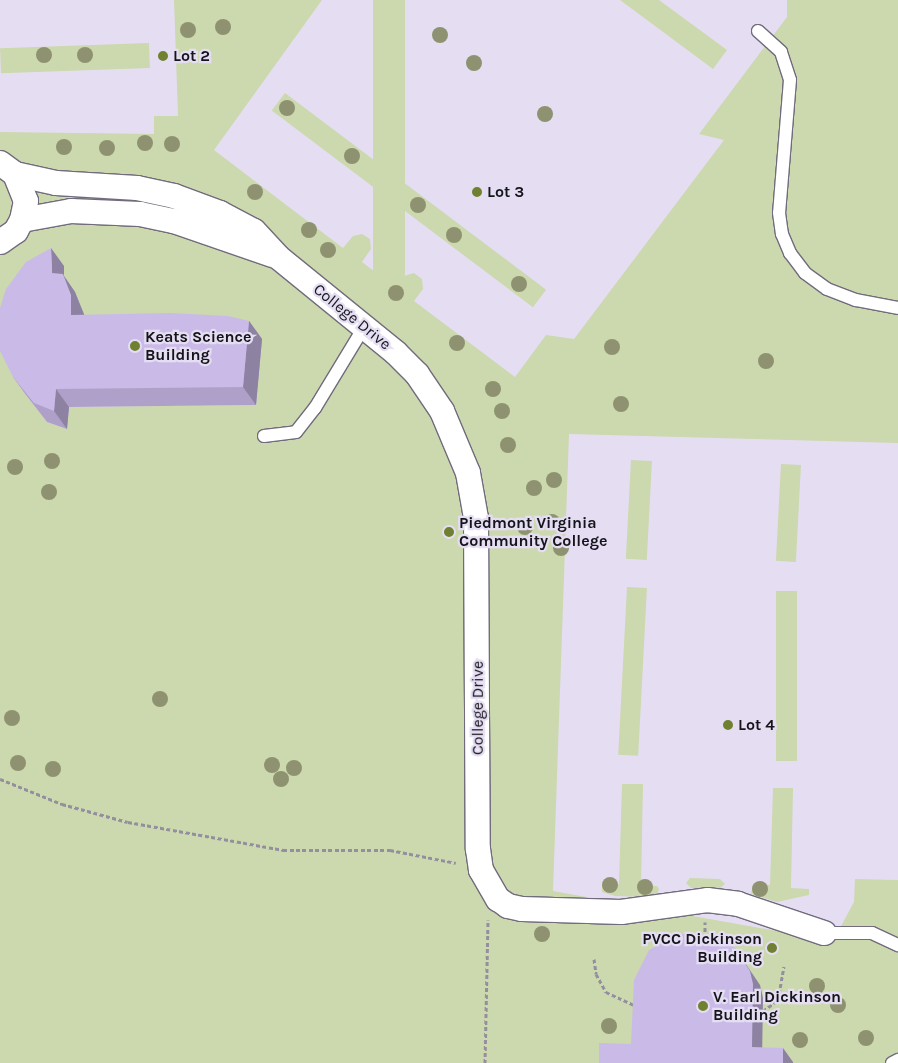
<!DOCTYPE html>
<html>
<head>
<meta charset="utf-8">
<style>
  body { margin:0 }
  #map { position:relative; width:898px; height:1063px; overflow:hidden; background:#e5def3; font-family:Karla,sans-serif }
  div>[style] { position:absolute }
  .green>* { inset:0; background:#ccd8ae; transform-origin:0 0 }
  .path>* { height:3px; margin-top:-1.5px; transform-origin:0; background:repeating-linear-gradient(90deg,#948f9e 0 4px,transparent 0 6.5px) }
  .roads { filter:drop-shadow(1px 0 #716b7d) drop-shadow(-1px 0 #716b7d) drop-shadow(0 1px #716b7d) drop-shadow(0 -1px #716b7d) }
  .lane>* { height:12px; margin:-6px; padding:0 6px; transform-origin:6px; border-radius:6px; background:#fff }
  .street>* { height:24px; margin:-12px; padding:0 12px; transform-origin:12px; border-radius:12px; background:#fff }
  .trees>* { width:16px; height:16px; margin:-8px; border-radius:50%; background:#8e9270 }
  .wall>* { inset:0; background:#aea0c8 }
  .shaded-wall>* { inset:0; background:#8d82a2 }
  .building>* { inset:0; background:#cabae8 }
  .dots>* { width:14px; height:14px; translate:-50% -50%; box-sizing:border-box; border:2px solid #e5def3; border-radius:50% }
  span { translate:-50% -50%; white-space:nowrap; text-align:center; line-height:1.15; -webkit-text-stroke:4.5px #e5def3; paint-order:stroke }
  .poi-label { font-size:16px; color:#16141b; font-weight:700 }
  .left { translate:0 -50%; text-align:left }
  .right { translate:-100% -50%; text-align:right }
  .street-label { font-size:16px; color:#16141b }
</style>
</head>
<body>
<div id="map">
  <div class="green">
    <div style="clip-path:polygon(evenodd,174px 0,322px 0,214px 150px,343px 248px,353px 236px,362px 234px,370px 239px,371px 249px,362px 262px,395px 287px,404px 276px,414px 273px,422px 279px,423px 289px,414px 301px,515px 377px,546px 335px,574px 339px,724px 140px,699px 134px,787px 17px,787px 0,898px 0,898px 443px,569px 434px,553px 891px,833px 941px,854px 902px,855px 879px,898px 880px,898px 1063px,0 1063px,0 132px,154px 134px,154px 116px,178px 116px,174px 0,64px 265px,64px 291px,75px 292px,84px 314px,81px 333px,261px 339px,256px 405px,69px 407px,67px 429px,47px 422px,26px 395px,64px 265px)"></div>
    <div style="left:373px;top:0;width:32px;height:311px"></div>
    <div style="clip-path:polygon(620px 0,659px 0,727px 50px,713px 69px)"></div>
    <div style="left:149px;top:43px;width:25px;height:149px;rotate:88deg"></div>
    <div style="left:285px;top:93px;width:327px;height:22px;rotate:37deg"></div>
    <div style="left:631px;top:460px;width:21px;height:99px;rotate:3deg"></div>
    <div style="left:781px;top:464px;width:20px;height:97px;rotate:3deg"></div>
    <div style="left:627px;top:587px;width:20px;height:168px;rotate:3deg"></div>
    <div style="left:776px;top:591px;width:21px;height:170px"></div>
    <div style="clip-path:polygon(622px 784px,643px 784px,641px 885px,657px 886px,659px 889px,657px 894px,643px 897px,615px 896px,602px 892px,602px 884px,619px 884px)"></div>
    <div style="clip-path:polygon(773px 788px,793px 788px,791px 888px,809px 889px,809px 895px,777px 902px,751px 894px,753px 884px,770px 885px)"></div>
    <div style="clip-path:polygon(690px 878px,720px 879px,725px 884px,720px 888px,691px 888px,686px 883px)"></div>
  </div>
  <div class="path">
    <div style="left:0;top:779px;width:67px;rotate:22deg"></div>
    <div style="left:62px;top:804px;width:68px;rotate:15.3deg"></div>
    <div style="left:128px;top:822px;width:158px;rotate:10.2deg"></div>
    <div style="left:283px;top:850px;width:107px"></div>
    <div style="left:390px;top:850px;width:67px;rotate:11.1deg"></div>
    <div style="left:705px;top:938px;width:16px;rotate:-90deg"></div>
    <div style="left:594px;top:959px;width:15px;rotate:82deg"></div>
    <div style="left:596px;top:974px;width:21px;rotate:61deg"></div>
    <div style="left:606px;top:992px;width:33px;rotate:25deg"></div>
    <div style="left:763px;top:1011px;width:19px;rotate:-36deg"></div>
    <div style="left:778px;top:1000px;width:34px;rotate:-80deg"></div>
    <div style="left:485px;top:1063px;width:143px;rotate:-88.8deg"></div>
  </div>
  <div class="roads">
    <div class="lane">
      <div style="left:758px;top:31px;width:31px;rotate:42deg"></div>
      <div style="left:781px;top:52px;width:29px;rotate:72deg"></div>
      <div style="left:790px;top:80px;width:133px;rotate:94.7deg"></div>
      <div style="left:779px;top:213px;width:21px;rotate:82deg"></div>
      <div style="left:782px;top:234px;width:21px;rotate:67deg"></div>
      <div style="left:790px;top:253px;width:25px;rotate:53deg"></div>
      <div style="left:805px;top:273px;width:27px;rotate:36deg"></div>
      <div style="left:827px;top:289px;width:31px;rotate:21deg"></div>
      <div style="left:856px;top:300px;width:43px;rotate:10.8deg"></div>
      <div style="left:264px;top:436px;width:32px;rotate:-7deg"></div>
      <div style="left:296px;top:432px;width:31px;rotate:-52deg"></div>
      <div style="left:315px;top:408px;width:95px;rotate:-58.8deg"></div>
      <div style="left:824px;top:933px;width:48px"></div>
      <div style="left:872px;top:933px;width:29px;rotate:25deg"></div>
      <div style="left:892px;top:1063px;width:7px;rotate:-27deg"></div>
    </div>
    <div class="street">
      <div style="left:0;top:163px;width:19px;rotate:36deg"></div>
      <div style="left:15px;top:174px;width:29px;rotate:68deg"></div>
      <div style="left:26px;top:201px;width:19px;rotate:102deg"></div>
      <div style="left:22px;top:220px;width:13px;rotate:119deg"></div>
      <div style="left:16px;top:231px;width:19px;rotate:145deg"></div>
      <div style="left:15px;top:174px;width:42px;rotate:12.4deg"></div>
      <div style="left:56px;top:183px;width:81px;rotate:3.5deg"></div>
      <div style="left:137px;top:188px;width:38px;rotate:12deg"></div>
      <div style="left:174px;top:196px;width:49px;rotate:20.3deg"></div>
      <div style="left:220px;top:213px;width:38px;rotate:28deg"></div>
      <div style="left:254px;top:231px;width:35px;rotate:47deg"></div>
      <div style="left:278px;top:257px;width:152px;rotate:39.1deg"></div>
      <div style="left:396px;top:353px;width:30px;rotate:45deg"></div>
      <div style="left:417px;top:374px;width:45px;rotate:56deg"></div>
      <div style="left:442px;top:411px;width:67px;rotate:67.2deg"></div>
      <div style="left:468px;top:473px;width:46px;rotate:79.9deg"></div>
      <div style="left:476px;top:518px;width:331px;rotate:89.7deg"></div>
      <div style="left:478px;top:849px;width:21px;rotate:82deg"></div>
      <div style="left:481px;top:870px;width:34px;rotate:60deg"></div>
      <div style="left:498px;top:899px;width:12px;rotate:35deg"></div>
      <div style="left:508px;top:906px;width:14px;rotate:12deg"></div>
      <div style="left:522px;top:909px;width:99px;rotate:1.7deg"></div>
      <div style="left:621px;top:912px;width:87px;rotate:-7.9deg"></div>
      <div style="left:707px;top:900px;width:31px;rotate:7deg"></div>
      <div style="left:738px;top:904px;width:91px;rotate:18.6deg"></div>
      <div style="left:22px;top:220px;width:50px;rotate:-10.4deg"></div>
      <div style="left:71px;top:211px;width:69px;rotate:2.5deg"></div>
      <div style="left:140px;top:214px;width:35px;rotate:12deg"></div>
      <div style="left:174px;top:221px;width:104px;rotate:19.1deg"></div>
    </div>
  </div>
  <div class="trees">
    <div style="left:223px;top:27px"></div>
    <div style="left:188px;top:30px"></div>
    <div style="left:440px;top:35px"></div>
    <div style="left:44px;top:55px"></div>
    <div style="left:85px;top:55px"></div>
    <div style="left:474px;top:63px"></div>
    <div style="left:287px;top:108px"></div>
    <div style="left:545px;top:114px"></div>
    <div style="left:145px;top:143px"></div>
    <div style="left:172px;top:144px"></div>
    <div style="left:64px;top:147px"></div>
    <div style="left:107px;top:148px"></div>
    <div style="left:352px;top:156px"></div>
    <div style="left:255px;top:192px"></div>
    <div style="left:418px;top:205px"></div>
    <div style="left:309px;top:230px"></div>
    <div style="left:454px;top:235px"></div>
    <div style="left:328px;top:250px"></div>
    <div style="left:519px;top:284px"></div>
    <div style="left:396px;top:293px"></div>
    <div style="left:457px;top:343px"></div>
    <div style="left:612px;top:347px"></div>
    <div style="left:766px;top:361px"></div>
    <div style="left:493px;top:389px"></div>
    <div style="left:621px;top:404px"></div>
    <div style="left:502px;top:411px"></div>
    <div style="left:508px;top:445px"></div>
    <div style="left:52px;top:461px"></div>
    <div style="left:15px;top:467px"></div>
    <div style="left:554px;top:480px"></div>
    <div style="left:534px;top:488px"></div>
    <div style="left:49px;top:492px"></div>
    <div style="left:552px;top:522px"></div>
    <div style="left:525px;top:527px"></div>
    <div style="left:561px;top:548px"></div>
    <div style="left:160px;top:699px"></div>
    <div style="left:12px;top:718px"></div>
    <div style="left:18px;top:763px"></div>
    <div style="left:272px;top:765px"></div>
    <div style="left:294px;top:768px"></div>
    <div style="left:53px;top:769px"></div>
    <div style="left:281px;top:779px"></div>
    <div style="left:610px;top:885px"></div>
    <div style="left:645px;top:887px"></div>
    <div style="left:760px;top:889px"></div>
    <div style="left:542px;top:934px"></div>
    <div style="left:817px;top:986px"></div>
    <div style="left:838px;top:1005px"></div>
    <div style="left:609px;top:1026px"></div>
    <div style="left:866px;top:1038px"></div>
    <div style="left:800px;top:1040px"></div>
  </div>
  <div class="wall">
    <div style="clip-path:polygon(64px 266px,64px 276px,75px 292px,84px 315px,249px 321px,262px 339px,256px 405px,69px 407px,67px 429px,47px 422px,26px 395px,13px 377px)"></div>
  </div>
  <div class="shaded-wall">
    <div style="clip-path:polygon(51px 248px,64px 266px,64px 276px,75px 292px,84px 314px,83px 333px,71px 315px,52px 273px)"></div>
    <div style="clip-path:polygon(249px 321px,262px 339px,256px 405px,243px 387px)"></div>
    <div style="clip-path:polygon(56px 389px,69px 407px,67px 429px,54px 411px)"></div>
    <div style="clip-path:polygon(735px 948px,760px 985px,763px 998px,762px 1061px,752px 1047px)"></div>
    <div style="clip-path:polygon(783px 1048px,793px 1062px,793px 1063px,783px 1063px)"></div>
  </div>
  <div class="building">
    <div style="clip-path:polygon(51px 248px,52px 273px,63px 274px,71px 295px,71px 315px,170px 313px,228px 316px,249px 321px,243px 387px,56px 389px,54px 411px,34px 403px,13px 377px,0 351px,0 308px,6px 289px,26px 262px)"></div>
    <div style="clip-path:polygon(678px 934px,712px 935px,735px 948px,750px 971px,753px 984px,752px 1047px,783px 1048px,783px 1063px,599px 1063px,599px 1043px,631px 1044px,634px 980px,649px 950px)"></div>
  </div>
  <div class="dots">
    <div style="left:163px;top:56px;background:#6f8130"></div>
    <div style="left:477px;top:192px;background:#6f8130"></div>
    <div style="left:135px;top:346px;background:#6f8130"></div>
    <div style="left:449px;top:532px;background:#6f8130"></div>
    <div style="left:728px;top:725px;background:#6f8130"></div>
    <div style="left:772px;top:948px;background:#6f8130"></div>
    <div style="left:703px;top:1006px;background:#6f8130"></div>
  </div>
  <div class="poi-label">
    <span class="left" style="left:173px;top:56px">Lot 2</span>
    <span class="left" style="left:487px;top:192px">Lot 3</span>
    <span class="left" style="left:145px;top:346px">Keats Science<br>Building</span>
    <span class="left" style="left:459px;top:532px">Piedmont Virginia<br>Community College</span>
    <span class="left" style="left:738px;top:725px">Lot 4</span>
    <span class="right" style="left:762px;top:948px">PVCC Dickinson<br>Building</span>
    <span class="left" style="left:713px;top:1006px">V. Earl Dickinson<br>Building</span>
  </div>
  <div class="street-label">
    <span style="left:352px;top:317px;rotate:39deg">College Drive</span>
    <span style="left:478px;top:708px;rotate:-90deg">College Drive</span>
  </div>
</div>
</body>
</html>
